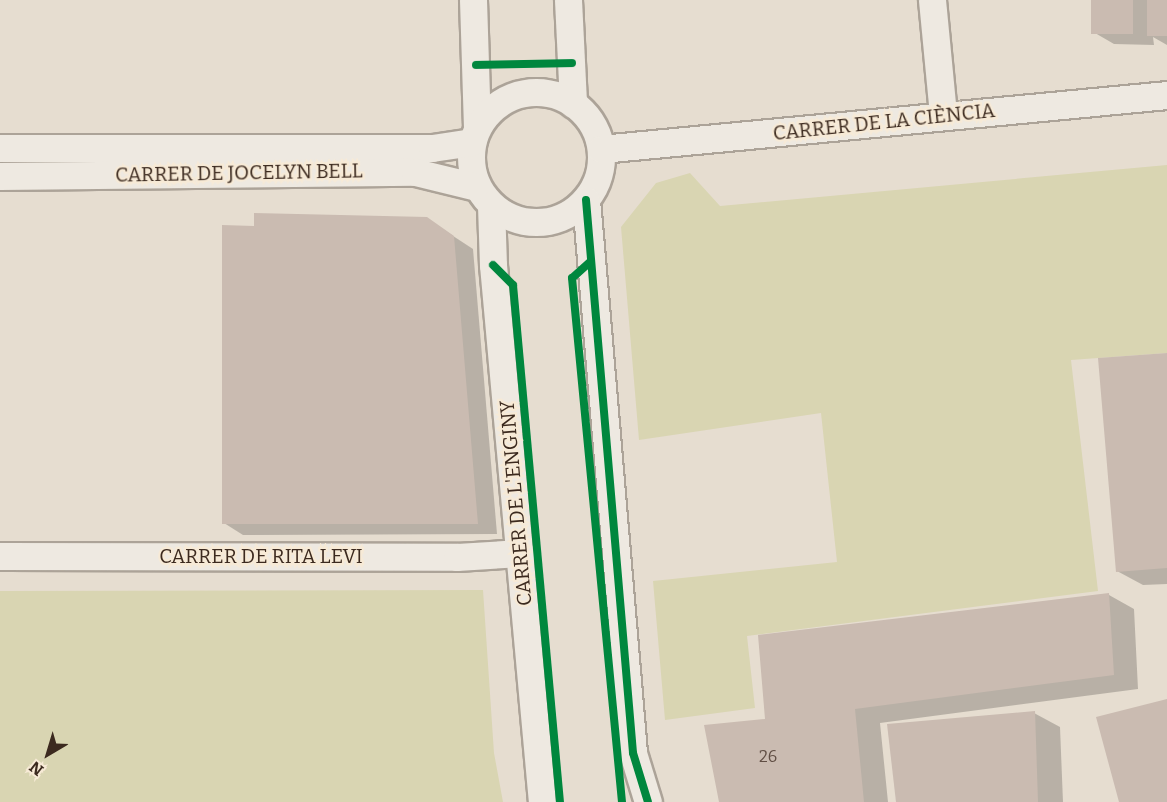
<!DOCTYPE html>
<html>
<head>
<meta charset="utf-8">
<style>
  body { margin:0 }
  #map { position:relative; width:1167px; height:802px; overflow:hidden; background:#e6ddd0; font-family:Bitter,serif }
  div>[style] { position:absolute }
  .green>* { inset:0; background:#d9d5b2 }
  .shadow>* { inset:0; background:#0003 }
  .building>* { inset:0; background:#cabbb1; transform-origin:0 0 }
  .roads { filter:drop-shadow(2px 0 #aca398) drop-shadow(-2px 0 #aca398) drop-shadow(0 2px #aca398) drop-shadow(0 -2px #aca398) }
  .street>* { height:27px; margin:-13.5px; padding:0 13.5px; transform-origin:13.5px; border-radius:13.5px; background:#eee9e1 }
  .street>.ring { margin:-13.5px; padding:0; box-sizing:content-box; background:none; border:27px solid #eee9e1; border-radius:50% }
  .cycleway>* { height:8px; margin:-4px; padding:0 4px; transform-origin:4px; border-radius:4px; background:#00873e }
  span { translate:-50% -50%; white-space:nowrap; text-align:center; line-height:1.15; -webkit-text-stroke:4.5px #f7ead6; paint-order:stroke }
  .number-label { font-size:16px; color:#604e44 }
  .number-label span { -webkit-text-stroke-width:0 }
  .street-label { font-size:20px; color:#3c2a1f }
  .north { position:absolute; left:18px; top:724px; width:60px; height:60px; -webkit-text-stroke:4px #f7ead6; paint-order:stroke; rotate:218deg; font-size:16px; font-weight:700; line-height:24px; text-align:center; color:#3c2a1f }
  .north::after { content:''; display:block; margin:auto; width:21px; height:27px; background:#3c2a1f; clip-path:polygon(50% 0,100% 100%,50% 72%,0 100%) }
</style>
</head>
<body>
<div id="map">
  <div class="green">
    <div style="clip-path:polygon(1167px 165px,1167px 353px,1071px 360px,1098px 591px,747px 636px,755px 708px,665px 720px,653px 581px,837px 562px,821px 413px,639px 440px,621px 227px,656px 183px,690px 173px,720px 206px)"></div>
    <div style="clip-path:polygon(483px 590px,494px 753px,503px 802px,0 802px,0 591px)"></div>
  </div>
  <div class="shadow">
    <div style="clip-path:polygon(1093px 0,1167px 0,1167px 45px,1153px 37px,1154px 45px,1114px 44px,1095px 33px)"></div>
    <div style="clip-path:polygon(427px 219px,473px 249px,497px 534px,243px 535px,224px 523px,256px 227px)"></div>
    <div style="clip-path:polygon(1167px 355px,1167px 584px,1143px 585px,1117px 571px)"></div>
    <div style="clip-path:polygon(1109px 595px,1134px 609px,1138px 689px,880px 723px,888px 802px,721px 802px,767px 720px)"></div>
    <div style="clip-path:polygon(1034px 713px,1060px 727px,1063px 802px,897px 802px)"></div>
  </div>
  <div class="building">
    <div style="left:1091px;top:0;width:42px;height:34px"></div>
    <div style="left:1147px;top:0;width:20px;height:36px"></div>
    <div style="clip-path:polygon(254px 213px,427px 217px,454px 236px,478px 524px,222px 524px,222px 225px,254px 226px)"></div>
    <div style="clip-path:polygon(1167px 353px,1167px 568px,1116px 572px,1098px 358px)"></div>
    <div style="clip-path:polygon(1109px 593px,1114px 675px,855px 709px,864px 802px,719px 802px,704px 725px,765px 719px,758px 635px)"></div>
    <div style="clip-path:polygon(1167px 699px,1167px 802px,1119px 802px,1096px 717px)"></div>
    <div style="clip-path:polygon(1035px 711px,1038px 802px,896px 802px,887px 724px)"></div>
  </div>
  <div class="roads">
    <div class="street">
      <div style="left:473px;top:0;width:127px;rotate:88.2deg"></div>
      <div style="left:568px;top:0;width:104px;rotate:87.2deg"></div>
      <div style="left:932px;top:0;width:116px;rotate:84.5deg"></div>
      <div class="ring" style="left:471px;top:92px;width:103px;height:103px"></div>
      <div style="left:0;top:148px;width:432px"></div>
      <div style="left:432px;top:148px;width:40px;rotate:-8.5deg"></div>
      <div style="left:601px;top:149px;width:569px;rotate:-5.45deg"></div>
      <div style="left:0;top:176px;width:415px;rotate:-0.6deg"></div>
      <div style="left:415px;top:172px;width:64px;rotate:13.6deg"></div>
      <div style="left:586px;top:200px;width:555px;rotate:85.14deg"></div>
      <div style="left:633px;top:753px;width:51px;rotate:73deg"></div>
      <div style="left:491px;top:205px;width:60px;rotate:88.1deg"></div>
      <div style="left:493px;top:265px;width:539px;rotate:84.79deg"></div>
      <div style="left:0;top:556px;width:457px;rotate:0.1deg"></div>
      <div style="left:457px;top:557px;width:64px;rotate:-3.6deg"></div>
    </div>
  </div>
  <div class="cycleway">
    <div style="left:476px;top:65px;width:96px;rotate:-1.2deg"></div>
    <div style="left:586px;top:200px;width:555px;rotate:85.14deg"></div>
    <div style="left:633px;top:753px;width:51px;rotate:73deg"></div>
    <div style="left:590px;top:262px;width:24px;rotate:138deg"></div>
    <div style="left:572px;top:278px;width:526px;rotate:84.55deg"></div>
    <div style="left:493px;top:265px;width:28px;rotate:45deg"></div>
    <div style="left:513px;top:285px;width:519px;rotate:84.81deg"></div>
  </div>
  <div class="number-label">
    <span style="left:768px;top:757px">26</span>
  </div>
  <div class="street-label">
    <span style="left:884px;top:122px;rotate:-6deg">CARRER DE LA CIÈNCIA</span>
    <span style="left:239px;top:173px;rotate:-1deg">CARRER DE JOCELYN BELL</span>
    <span style="left:516px;top:503px;rotate:-95deg">CARRER DE L'ENGINY</span>
    <span style="left:261px;top:556px">CARRER DE RITA LEVI</span>
  </div>
  <div class="north">N</div>
</div>
</body>
</html>
